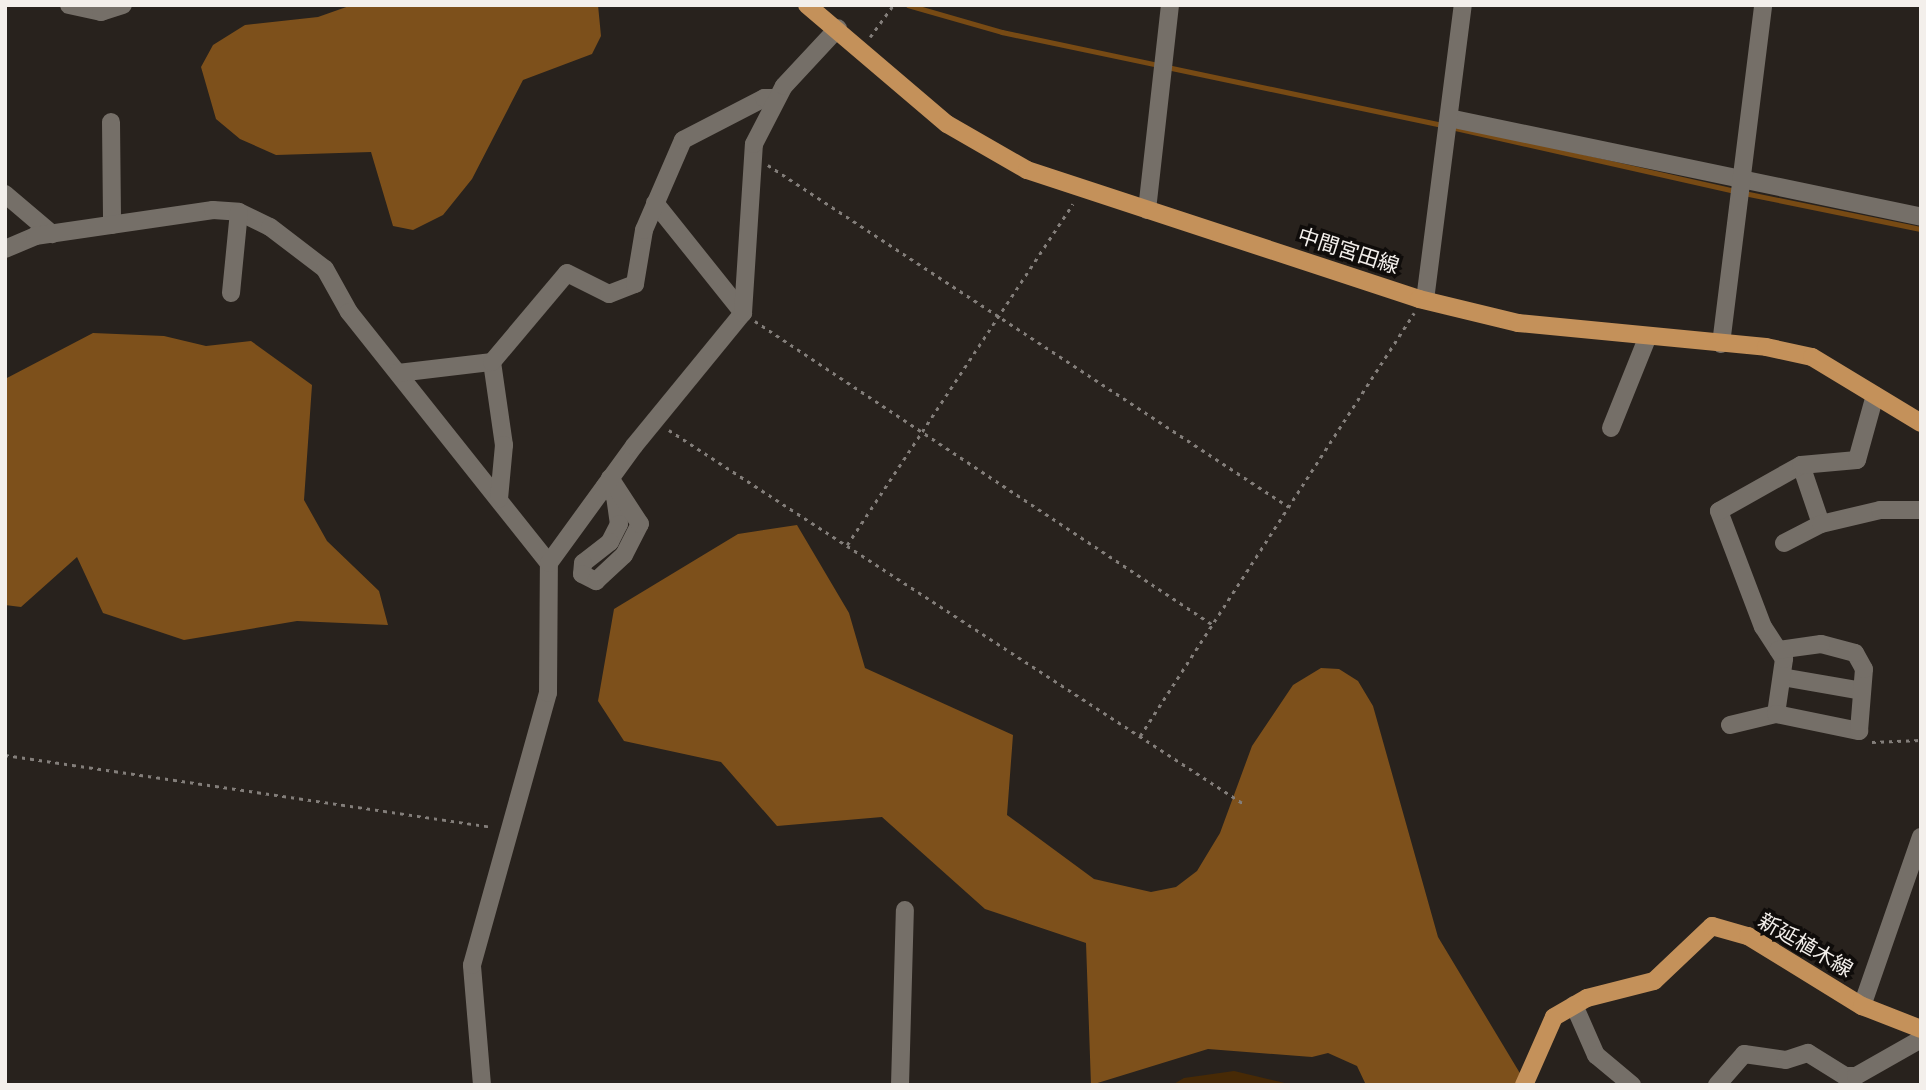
<!DOCTYPE html>
<html>
<head>
<meta charset="utf-8">
<style>
  body { margin:0 }
  #map { position:relative; width:1926px; height:1090px; overflow:hidden; background:#28221d; font-family:"Varela Round","Noto Sans JP",sans-serif }
  div>[style] { position:absolute }
  .green>* { inset:0; background:#472a06 }
  .forest>* { inset:0; background:#7d501b }
  .stream>* { height:4.5px; margin:-2.25px; padding:0 2.25px; transform-origin:2.25px; border-radius:2.25px; background:#774a14 }
  .path>* { height:2.5px; margin-top:-1.25px; transform-origin:0; background:repeating-linear-gradient(90deg,#837e7a 0 3.5px,transparent 0 8.5px) }
  .minor>* { height:18px; margin:-9px; padding:0 9px; transform-origin:9px; border-radius:9px; background:#756f68 }
  .major>* { height:18px; margin:-9px; padding:0 9px; transform-origin:9px; border-radius:9px; background:#c4915a }
  span { translate:-50% -50%; white-space:nowrap; text-align:center; line-height:1.15; -webkit-text-stroke:7px #0f0c0a; paint-order:stroke }
  .street-label { font-size:21px; color:#f3efeb }
  .frame { position:absolute; inset:0; border:7px solid #f3efeb; pointer-events:none }
</style>
</head>
<body>
<div id="map">
  <div class="green">
    <div style="clip-path:polygon(1234px 1071px,1293px 1085px,1172px 1085px,1184px 1078px)"></div>
  </div>
  <div class="forest">
    <div style="clip-path:polygon(352px 5px,598px 5px,601px 36px,592px 54px,523px 80px,472px 179px,443px 215px,413px 230px,393px 226px,371px 152px,276px 155px,240px 139px,216px 119px,201px 67px,213px 45px,245px 25px,318px 17px)"></div>
    <div style="clip-path:polygon(93px 333px,164px 336px,206px 346px,251px 341px,312px 385px,304px 500px,327px 541px,379px 591px,388px 625px,297px 621px,184px 640px,103px 613px,77px 557px,21px 607px,5px 605px,5px 379px)"></div>
    <div style="clip-path:polygon(797px 525px,849px 613px,865px 668px,1013px 735px,1007px 815px,1094px 879px,1151px 892px,1176px 887px,1197px 871px,1220px 833px,1252px 746px,1293px 685px,1321px 668px,1339px 669px,1358px 681px,1373px 706px,1438px 937px,1527px 1085px,1366px 1085px,1357px 1066px,1328px 1053px,1312px 1057px,1208px 1049px,1091px 1085px,1086px 943px,985px 909px,882px 817px,777px 826px,721px 762px,624px 741px,598px 701px,614px 609px,738px 534px)"></div>
  </div>
  <div class="stream">
    <div style="left:908px;top:5px;width:98px;rotate:16deg"></div>
    <div style="left:1002px;top:32px;width:159px;rotate:11.9deg"></div>
    <div style="left:1167px;top:67px;width:281px;rotate:11.9deg"></div>
    <div style="left:1451px;top:127px;width:292px;rotate:12.7deg"></div>
    <div style="left:1744px;top:193px;width:181px;rotate:11.5deg"></div>
  </div>
  <div class="path">
    <div style="left:870px;top:37px;width:39px;rotate:-54deg"></div>
    <div style="left:768px;top:165px;width:623px;rotate:33.28deg"></div>
    <div style="left:755px;top:321px;width:550px;rotate:33.57deg"></div>
    <div style="left:669px;top:430px;width:686px;rotate:33.04deg"></div>
    <div style="left:847px;top:545px;width:409px;rotate:-56.5deg"></div>
    <div style="left:1140px;top:736px;width:504px;rotate:-57.07deg"></div>
    <div style="left:1872px;top:742px;width:49px;rotate:-2.3deg"></div>
    <div style="left:5px;top:755px;width:492px;rotate:8.4deg"></div>
  </div>
  <div class="minor">
    <div style="left:69px;top:5px;width:33px;rotate:12deg"></div>
    <div style="left:101px;top:12px;width:23px;rotate:-18deg"></div>
    <div style="left:1449px;top:118px;width:482px;rotate:11.8deg"></div>
    <div style="left:111px;top:122px;width:103px;rotate:89.4deg"></div>
    <div style="left:5px;top:194px;width:62px;rotate:40.4deg"></div>
    <div style="left:655px;top:203px;width:141px;rotate:51.3deg"></div>
    <div style="left:1147px;top:210px;width:206px;rotate:-83.6deg"></div>
    <div style="left:5px;top:249px;width:33px;rotate:-23deg"></div>
    <div style="left:35px;top:236px;width:180px;rotate:-8.3deg"></div>
    <div style="left:213px;top:210px;width:26px;rotate:4deg"></div>
    <div style="left:239px;top:212px;width:34px;rotate:26deg"></div>
    <div style="left:270px;top:227px;width:69px;rotate:37.4deg"></div>
    <div style="left:325px;top:269px;width:49px;rotate:60.8deg"></div>
    <div style="left:349px;top:312px;width:321px;rotate:51.5deg"></div>
    <div style="left:231px;top:293px;width:81px;rotate:-84.4deg"></div>
    <div style="left:1425px;top:300px;width:297px;rotate:-82.7deg"></div>
    <div style="left:1721px;top:344px;width:342px;rotate:-82.9deg"></div>
    <div style="left:492px;top:362px;width:84px;rotate:81.8deg"></div>
    <div style="left:504px;top:445px;width:54px;rotate:95.3deg"></div>
    <div style="left:398px;top:373px;width:95px;rotate:-6.7deg"></div>
    <div style="left:492px;top:362px;width:116px;rotate:-49.9deg"></div>
    <div style="left:567px;top:273px;width:47px;rotate:26.6deg"></div>
    <div style="left:609px;top:294px;width:28px;rotate:-21deg"></div>
    <div style="left:635px;top:284px;width:55px;rotate:-80.5deg"></div>
    <div style="left:644px;top:230px;width:98px;rotate:-66.6deg"></div>
    <div style="left:683px;top:140px;width:91px;rotate:-27.4deg"></div>
    <div style="left:764px;top:98px;width:13px"></div>
    <div style="left:1611px;top:428px;width:99px;rotate:-68.1deg"></div>
    <div style="left:1801px;top:465px;width:62px;rotate:71.3deg"></div>
    <div style="left:605px;top:486px;width:14px;rotate:45deg"></div>
    <div style="left:615px;top:496px;width:28px;rotate:82deg"></div>
    <div style="left:619px;top:524px;width:20px;rotate:117deg"></div>
    <div style="left:610px;top:542px;width:34px;rotate:142deg"></div>
    <div style="left:583px;top:563px;width:11px;rotate:95deg"></div>
    <div style="left:582px;top:574px;width:16px;rotate:27deg"></div>
    <div style="left:596px;top:581px;width:38px;rotate:-43deg"></div>
    <div style="left:624px;top:555px;width:35px;rotate:-63deg"></div>
    <div style="left:640px;top:524px;width:55px;rotate:-123.1deg"></div>
    <div style="left:1784px;top:543px;width:42px;rotate:-27.2deg"></div>
    <div style="left:1821px;top:524px;width:61px;rotate:-13.3deg"></div>
    <div style="left:1880px;top:510px;width:41px"></div>
    <div style="left:1782px;top:677px;width:81px;rotate:9.9deg"></div>
    <div style="left:1776px;top:714px;width:56px;rotate:-81.7deg"></div>
    <div style="left:1784px;top:659px;width:38px;rotate:-123deg"></div>
    <div style="left:1763px;top:627px;width:124px;rotate:-110.8deg"></div>
    <div style="left:1719px;top:511px;width:94px;rotate:-29.3deg"></div>
    <div style="left:1801px;top:465px;width:56px;rotate:-5.1deg"></div>
    <div style="left:1857px;top:460px;width:67px;rotate:-74.5deg"></div>
    <div style="left:1730px;top:725px;width:47px;rotate:-13.4deg"></div>
    <div style="left:1776px;top:714px;width:85px;rotate:11.6deg"></div>
    <div style="left:1859px;top:731px;width:62px;rotate:-85.4deg"></div>
    <div style="left:1864px;top:669px;width:18px;rotate:-119deg"></div>
    <div style="left:1855px;top:653px;width:35px;rotate:-165deg"></div>
    <div style="left:1821px;top:644px;width:43px;rotate:172.1deg"></div>
    <div style="left:1574px;top:1005px;width:55px;rotate:66.3deg"></div>
    <div style="left:1596px;top:1055px;width:47px;rotate:39.8deg"></div>
    <div style="left:1862px;top:1006px;width:179px;rotate:-70.8deg"></div>
    <div style="left:482px;top:1085px;width:120px;rotate:-94.8deg"></div>
    <div style="left:472px;top:965px;width:282px;rotate:-74.4deg"></div>
    <div style="left:548px;top:693px;width:130px;rotate:-89.6deg"></div>
    <div style="left:549px;top:563px;width:145px;rotate:-54deg"></div>
    <div style="left:634px;top:446px;width:172px;rotate:-50.7deg"></div>
    <div style="left:743px;top:313px;width:169px;rotate:-86.3deg"></div>
    <div style="left:754px;top:144px;width:65px;rotate:-62.7deg"></div>
    <div style="left:784px;top:86px;width:79px;rotate:-47deg"></div>
    <div style="left:900px;top:1085px;width:175px;rotate:-88.4deg"></div>
    <div style="left:1717px;top:1085px;width:41px;rotate:-48.9deg"></div>
    <div style="left:1744px;top:1054px;width:42px;rotate:8.1deg"></div>
    <div style="left:1786px;top:1060px;width:23px;rotate:-18deg"></div>
    <div style="left:1808px;top:1053px;width:44px;rotate:31.9deg"></div>
    <div style="left:1845px;top:1076px;width:11px"></div>
    <div style="left:1856px;top:1076px;width:75px;rotate:-29.6deg"></div>
  </div>
  <div class="major">
    <div style="left:807px;top:5px;width:184px;rotate:40.4deg"></div>
    <div style="left:947px;top:124px;width:92px;rotate:29.9deg"></div>
    <div style="left:1027px;top:170px;width:413px;rotate:18.2deg"></div>
    <div style="left:1419px;top:299px;width:102px;rotate:13.6deg"></div>
    <div style="left:1518px;top:323px;width:249px;rotate:5.5deg"></div>
    <div style="left:1766px;top:347px;width:47px;rotate:12.3deg"></div>
    <div style="left:1812px;top:357px;width:127px;rotate:31.2deg"></div>
    <div style="left:1524px;top:1085px;width:74px;rotate:-66.2deg"></div>
    <div style="left:1554px;top:1017px;width:38px;rotate:-30deg"></div>
    <div style="left:1587px;top:998px;width:69px;rotate:-14.2deg"></div>
    <div style="left:1654px;top:981px;width:80px;rotate:-43.5deg"></div>
    <div style="left:1712px;top:926px;width:37px;rotate:16deg"></div>
    <div style="left:1748px;top:936px;width:134px;rotate:31.6deg"></div>
    <div style="left:1862px;top:1006px;width:63px;rotate:21.3deg"></div>
  </div>
  <div class="street-label">
    <span style="left:1348px;top:252px;rotate:18deg">中間宮田線</span>
    <span style="left:1805px;top:946px;rotate:30deg">新延植木線</span>
  </div>
  <div class="frame"></div>
</div>
</body>
</html>
